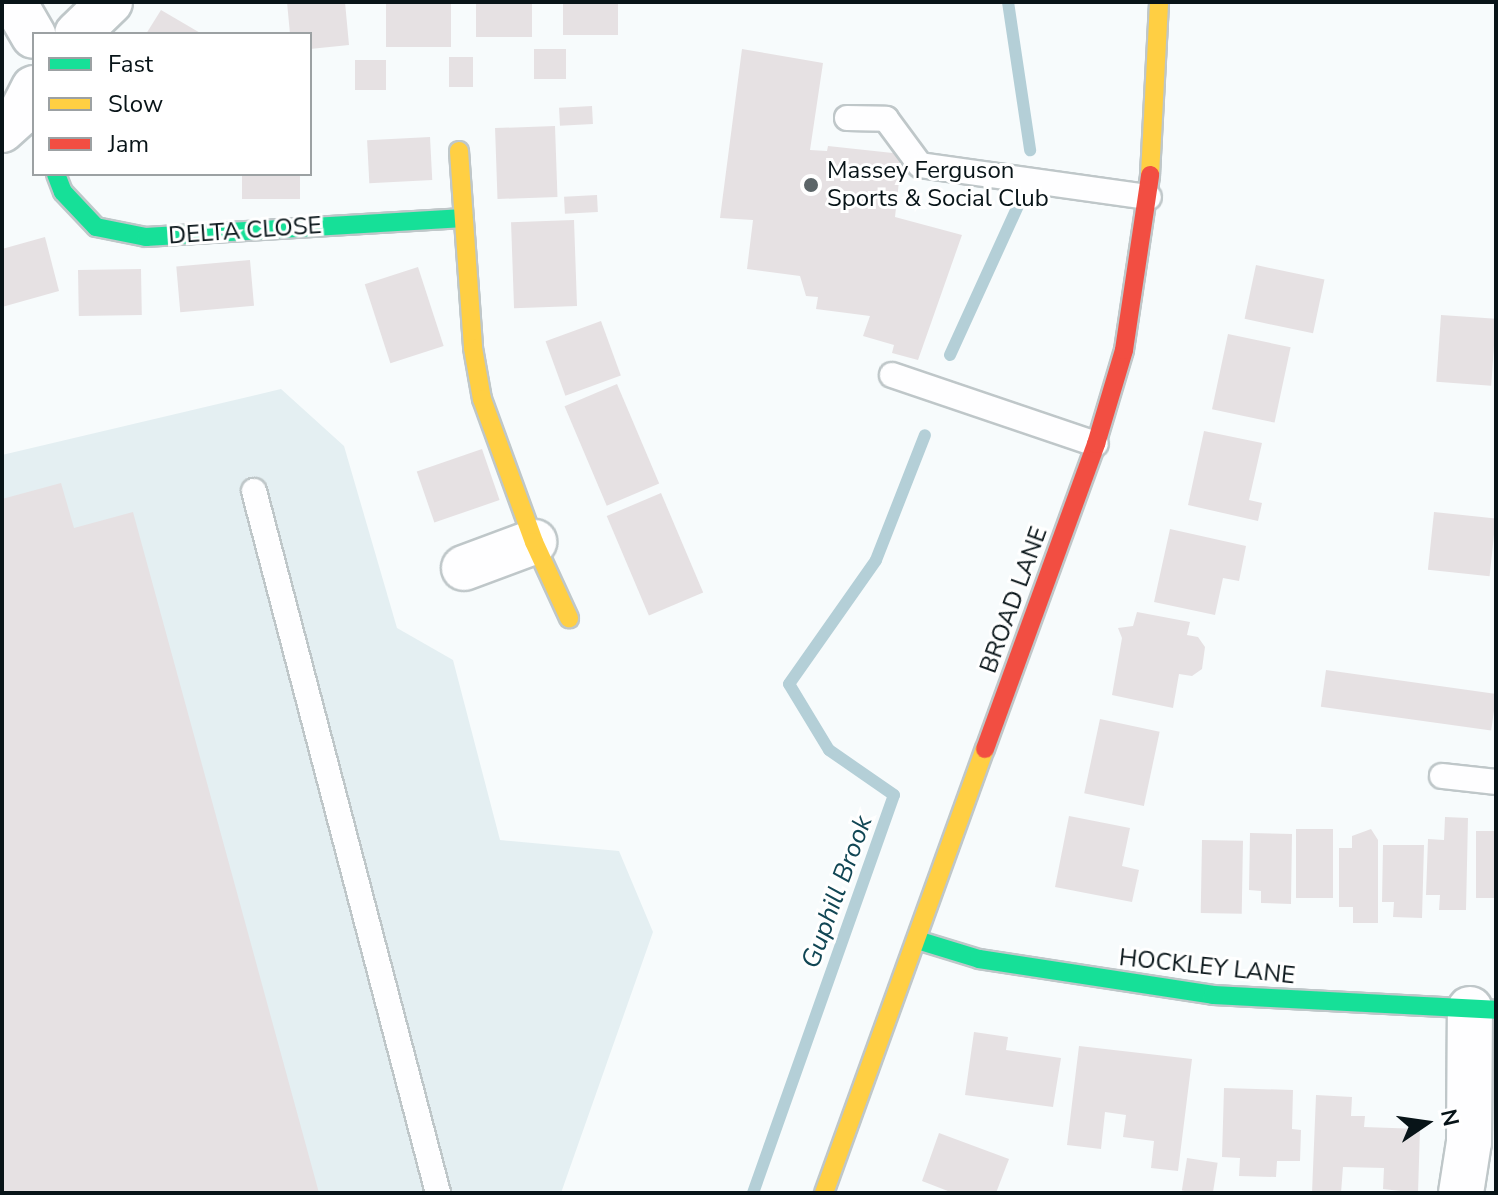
<!DOCTYPE html>
<html>
<head>
<meta charset="utf-8">
<style>
  body { margin:0 }
  #map { position:relative; width:1498px; height:1195px; overflow:hidden; background:#f7fbfc; font-family:"Nunito Sans",sans-serif }
  div>[style] { position:absolute }
  .built>* { inset:0; background:#e4eff2 }
  .stream>* { height:12px; margin:-6px; padding:0 6px; transform-origin:6px; border-radius:6px; background:#b4cfd7 }
  .building>* { inset:0; background:#e6e1e3; transform-origin:0 0 }
  .roads { filter:drop-shadow(2px 0 #bfc7c9) drop-shadow(-2px 0 #bfc7c9) drop-shadow(0 2px #bfc7c9) drop-shadow(0 -2px #bfc7c9) }
  .lane>* { height:24px; margin:-12px; padding:0 12px; transform-origin:12px; border-radius:12px; background:#fefeff }
  .street>* { height:44px; margin:-22px; padding:0 22px; transform-origin:22px; border-radius:22px; background:#fefeff }
  .fast>* { height:18px; margin:-9px; padding:0 9px; transform-origin:9px; border-radius:9px; background:#16e098 }
  .slow>* { height:18px; margin:-9px; padding:0 9px; transform-origin:9px; border-radius:9px; background:#ffcf43 }
  .jam>* { height:18px; margin:-9px; padding:0 9px; transform-origin:9px; border-radius:9px; background:#f24e42 }
  .dots>* { width:22px; height:22px; translate:-50% -50%; box-sizing:border-box; border:4px solid #fff; border-radius:50% }
  span { translate:-50% -50%; white-space:nowrap; text-align:center; line-height:1.15; -webkit-text-stroke:6px #fff; paint-order:stroke }
  .poi-label { font-size:24px; color:#081418 }
  .left { translate:0 -50%; text-align:left }
  .street-label { font-size:24px; color:#081418 }
  .water-label { font-size:26px; color:#114654; font-style:italic }
  .frame { position:absolute; inset:0; border:4px solid #081418; pointer-events:none }
  .legend { position:absolute; left:32px; top:32px; width:280px; height:144px; box-sizing:border-box; background:#fff; border:2px solid #9ca1a3; margin:0; padding:10px 14px; list-style:none; font-size:24px; color:#081418 }
  .legend li { display:flex; align-items:center; gap:16px; height:40px }
  .legend b { width:40px; border:2px solid #9ca1a3 }
  .north { position:absolute; left:1386px; top:1083px; width:80px; height:80px; -webkit-text-stroke:6px #fff; paint-order:stroke; rotate:77deg; font-size:22px; font-weight:700; line-height:32px; text-align:center; color:#081418 }
  .north::after { content:''; display:block; margin:auto; width:28px; height:36px; background:#081418; clip-path:polygon(50% 0,100% 100%,50% 72%,0 100%) }
</style>
</head>
<body>
<div id="map">
  <div class="built">
    <div style="clip-path:polygon(281px 389px,344px 446px,397px 628px,453px 660px,500px 840px,619px 851px,653px 932px,561px 1193px,2px 1193px,2px 455px)"></div>
  </div>
  <div class="stream">
    <div style="left:1008px;top:2px;width:150px;rotate:81.5deg"></div>
    <div style="left:950px;top:355px;width:164px;rotate:-65.5deg"></div>
    <div style="left:753px;top:1193px;width:422px;rotate:-70.5deg"></div>
    <div style="left:894px;top:795px;width:79px;rotate:-145.3deg"></div>
    <div style="left:829px;top:750px;width:77px;rotate:-121.2deg"></div>
    <div style="left:789px;top:684px;width:151px;rotate:-54.9deg"></div>
    <div style="left:876px;top:560px;width:134px;rotate:-68.6deg"></div>
  </div>
  <div class="building">
    <div style="clip-path:polygon(287px 2px,345px 2px,349px 45px,310px 49px,310px 34px,290px 34px)"></div>
    <div style="left:386px;top:2px;width:65px;height:45px"></div>
    <div style="left:476px;top:2px;width:56px;height:35px"></div>
    <div style="left:563px;top:2px;width:55px;height:33px"></div>
    <div style="clip-path:polygon(161px 10px,202px 34px,146px 34px)"></div>
    <div style="left:566px;top:49px;width:30px;height:32px;rotate:90deg"></div>
    <div style="clip-path:polygon(742px 49px,823px 63px,810px 150px,827px 151px,828px 146px,902px 154px,895px 217px,962px 235px,918px 360px,892px 353px,894px 345px,863px 336px,870px 316px,816px 309px,818px 297px,806px 296px,800px 276px,747px 269px,753px 220px,720px 218px)"></div>
    <div style="left:449px;top:57px;width:24px;height:30px"></div>
    <div style="left:355px;top:60px;width:31px;height:30px"></div>
    <div style="left:592px;top:106px;width:18px;height:33px;rotate:87deg"></div>
    <div style="left:555px;top:126px;width:71px;height:60px;rotate:88deg"></div>
    <div style="left:430px;top:137px;width:43px;height:63px;rotate:87deg"></div>
    <div style="left:242px;top:174px;width:58px;height:25px"></div>
    <div style="left:597px;top:195px;width:17px;height:33px;rotate:87deg"></div>
    <div style="left:574px;top:220px;width:86px;height:63px;rotate:88deg"></div>
    <div style="clip-path:polygon(45px 237px,59px 291px,2px 307px,2px 249px)"></div>
    <div style="left:250px;top:260px;width:46px;height:74px;rotate:85deg"></div>
    <div style="left:1256px;top:265px;width:70px;height:55px;rotate:12deg"></div>
    <div style="left:418px;top:267px;width:83px;height:56px;rotate:72deg"></div>
    <div style="left:141px;top:269px;width:46px;height:63px;rotate:89deg"></div>
    <div style="left:1441px;top:315px;width:55px;height:67px;rotate:4deg"></div>
    <div style="left:601px;top:321px;width:58px;height:59px;rotate:70deg"></div>
    <div style="left:1228px;top:334px;width:64px;height:77px;rotate:12deg"></div>
    <div style="left:617px;top:384px;width:108px;height:57px;rotate:67deg"></div>
    <div style="clip-path:polygon(1204px 431px,1262px 443px,1249px 500px,1262px 503px,1258px 521px,1188px 505px)"></div>
    <div style="left:482px;top:449px;width:54px;height:69px;rotate:71deg"></div>
    <div style="clip-path:polygon(61px 483px,74px 528px,133px 512px,319px 1193px,2px 1193px,2px 499px)"></div>
    <div style="left:661px;top:493px;width:108px;height:59px;rotate:67deg"></div>
    <div style="left:1434px;top:512px;width:62px;height:58px;rotate:6deg"></div>
    <div style="clip-path:polygon(1170px 529px,1246px 546px,1239px 581px,1223px 578px,1215px 615px,1154px 602px)"></div>
    <div style="clip-path:polygon(1137px 612px,1190px 622px,1187px 635px,1198px 637px,1205px 647px,1202px 669px,1192px 676px,1179px 674px,1173px 708px,1112px 695px,1122px 638px,1118px 628px,1133px 626px)"></div>
    <div style="left:1326px;top:670px;width:172px;height:37px;rotate:8deg"></div>
    <div style="left:1100px;top:719px;width:61px;height:76px;rotate:12deg"></div>
    <div style="clip-path:polygon(1069px 816px,1130px 828px,1122px 866px,1139px 870px,1132px 902px,1055px 887px)"></div>
    <div style="clip-path:polygon(1445px 817px,1468px 818px,1466px 910px,1439px 910px,1440px 895px,1426px 895px,1428px 839px,1444px 840px)"></div>
    <div style="left:1296px;top:829px;width:37px;height:69px"></div>
    <div style="clip-path:polygon(1371px 829px,1378px 840px,1378px 923px,1353px 923px,1353px 907px,1339px 907px,1339px 848px,1352px 848px,1352px 836px)"></div>
    <div style="left:1476px;top:831px;width:20px;height:67px"></div>
    <div style="clip-path:polygon(1250px 833px,1292px 834px,1291px 904px,1261px 903px,1261px 891px,1249px 890px)"></div>
    <div style="left:1202px;top:840px;width:41px;height:73px;rotate:1deg"></div>
    <div style="clip-path:polygon(1383px 845px,1424px 845px,1422px 918px,1393px 917px,1394px 902px,1382px 902px)"></div>
    <div style="clip-path:polygon(974px 1032px,1008px 1037px,1006px 1050px,1061px 1058px,1053px 1107px,965px 1095px)"></div>
    <div style="clip-path:polygon(1079px 1046px,1192px 1059px,1178px 1171px,1151px 1168px,1154px 1141px,1123px 1137px,1126px 1115px,1105px 1112px,1101px 1149px,1067px 1145px)"></div>
    <div style="clip-path:polygon(1224px 1088px,1293px 1090px,1292px 1129px,1301px 1130px,1300px 1161px,1277px 1161px,1276px 1177px,1239px 1176px,1240px 1158px,1222px 1157px)"></div>
    <div style="clip-path:polygon(1316px 1095px,1352px 1097px,1351px 1116px,1365px 1116px,1364px 1127px,1420px 1129px,1418px 1193px,1383px 1189px,1384px 1168px,1343px 1167px,1341px 1193px,1312px 1193px)"></div>
    <div style="clip-path:polygon(939px 1133px,1009px 1159px,996px 1193px,953px 1193px,922px 1181px)"></div>
    <div style="left:1187px;top:1158px;width:31px;height:33px;rotate:9deg"></div>
  </div>
  <div class="roads">
    <div class="lane">
      <div style="left:847px;top:118px;width:39px;rotate:1deg"></div>
      <div style="left:886px;top:119px;width:57px;rotate:53.5deg"></div>
      <div style="left:920px;top:165px;width:231px;rotate:8deg"></div>
      <div style="left:892px;top:375px;width:215px;rotate:18.7deg"></div>
      <div style="left:254px;top:491px;width:726px;rotate:75.31deg"></div>
      <div style="left:1442px;top:776px;width:54px;rotate:6.3deg"></div>
    </div>
    <div class="street">
      <div style="left:14px;top:2px;width:39px;rotate:60deg"></div>
      <div style="left:77px;top:34px;width:46px;rotate:-44.1deg"></div>
      <div style="left:2px;top:130px;width:25px;rotate:-42deg"></div>
      <div style="left:21px;top:113px;width:28px;rotate:-63deg"></div>
      <div style="left:464px;top:568px;width:75px;rotate:-20.4deg"></div>
      <div style="left:1461px;top:1193px;width:52px;rotate:-81.1deg"></div>
      <div style="left:1469px;top:1142px;width:133px;rotate:-89.6deg"></div>
    </div>
    <div class="fast">
      <div style="left:56px;top:174px;width:19px;rotate:69deg"></div>
      <div style="left:63px;top:192px;width:48px;rotate:46.7deg"></div>
      <div style="left:96px;top:227px;width:51px;rotate:11.3deg"></div>
      <div style="left:146px;top:237px;width:318px;rotate:-3.4deg"></div>
      <div style="left:917px;top:940px;width:65px;rotate:17deg"></div>
      <div style="left:979px;top:959px;width:237px;rotate:8.7deg"></div>
      <div style="left:1213px;top:995px;width:283px;rotate:3deg"></div>
    </div>
    <div class="slow">
      <div style="left:459px;top:151px;width:197px;rotate:85.9deg"></div>
      <div style="left:473px;top:348px;width:52px;rotate:80deg"></div>
      <div style="left:482px;top:399px;width:152px;rotate:70deg"></div>
      <div style="left:534px;top:542px;width:84px;rotate:65.3deg"></div>
      <div style="left:1150px;top:175px;width:173px;rotate:-87deg"></div>
      <div style="left:824px;top:1193px;width:472px;rotate:-70.1deg"></div>
    </div>
    <div class="jam">
      <div style="left:985px;top:749px;width:325px;rotate:-70deg"></div>
      <div style="left:1096px;top:444px;width:98px;rotate:-73.4deg"></div>
      <div style="left:1124px;top:350px;width:177px;rotate:-81.5deg"></div>
    </div>
  </div>
  <div class="dots">
    <div style="left:811px;top:185px;background:#5c6568"></div>
  </div>
  <div class="poi-label">
    <span class="left" style="left:827px;top:185px">Massey Ferguson<br>Sports &amp; Social Club</span>
  </div>
  <div class="street-label">
    <span style="left:245px;top:231px;rotate:-4deg">DELTA CLOSE</span>
    <span style="left:1014px;top:600px;rotate:-70deg">BROAD LANE</span>
    <span style="left:1207px;top:967px;rotate:6deg">HOCKLEY LANE</span>
  </div>
  <div class="water-label">
    <span style="left:837px;top:892px;rotate:-70deg">Guphill Brook</span>
  </div>
  <div class="frame"></div>
  <ul class="legend">
  <li><b style="height:10px;background:#16e098"></b>Fast</li>
  <li><b style="height:10px;background:#ffcf43"></b>Slow</li>
  <li><b style="height:10px;background:#f24e42"></b>Jam</li>
  </ul>
  <div class="north">N</div>
</div>
</body>
</html>
